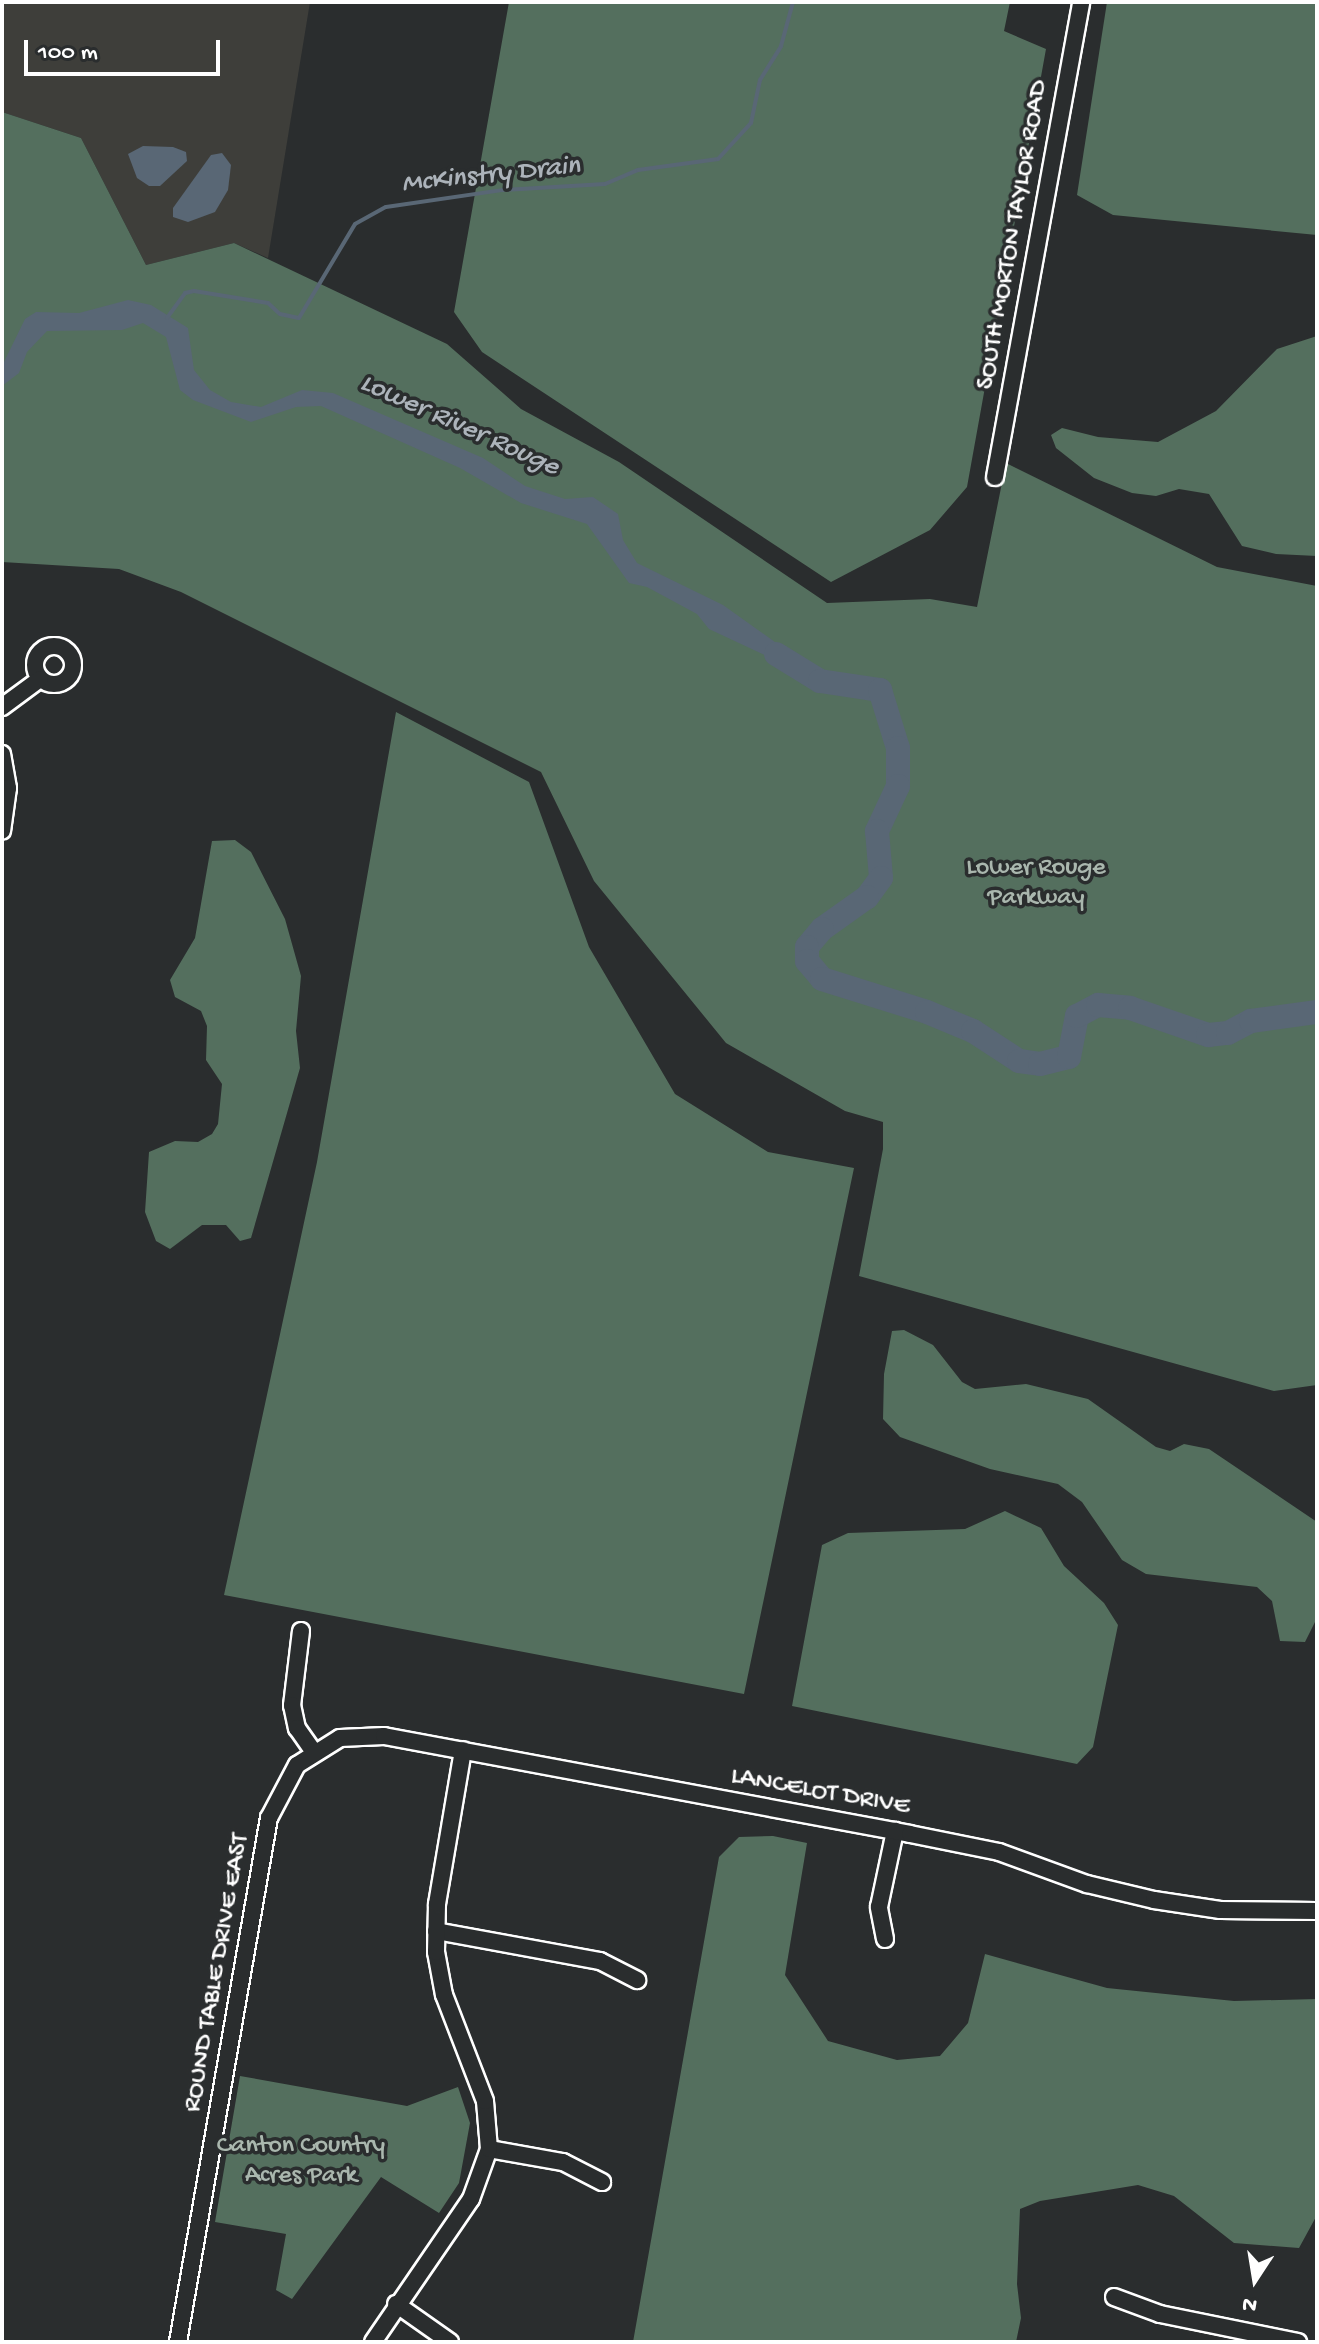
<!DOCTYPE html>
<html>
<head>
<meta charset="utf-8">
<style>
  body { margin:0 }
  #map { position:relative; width:1319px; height:2344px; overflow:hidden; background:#2a2d2e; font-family:"Gochi Hand",sans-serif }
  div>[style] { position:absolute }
  .built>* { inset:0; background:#3e3e3a }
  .green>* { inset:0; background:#546f5e }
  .water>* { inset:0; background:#596775 }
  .stream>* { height:4px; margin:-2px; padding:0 2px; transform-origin:2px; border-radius:2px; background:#596775 }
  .river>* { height:24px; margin:-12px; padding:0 12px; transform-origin:12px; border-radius:12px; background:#596775 }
  .roads { filter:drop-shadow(2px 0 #fff) drop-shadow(-2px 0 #fff) drop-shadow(0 2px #fff) drop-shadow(0 -2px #fff) }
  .minor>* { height:16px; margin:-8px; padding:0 8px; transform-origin:8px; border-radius:8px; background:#2a2d2e }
  .minor>.ring { margin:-8px; padding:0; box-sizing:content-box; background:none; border:16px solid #2a2d2e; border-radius:50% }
  span { translate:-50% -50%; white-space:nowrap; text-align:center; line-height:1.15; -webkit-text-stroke:7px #2a2d2e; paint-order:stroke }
  .street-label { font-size:26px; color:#fff }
  .park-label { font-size:26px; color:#aab7ae }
  .water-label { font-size:28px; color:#acb3ba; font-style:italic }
  .frame { position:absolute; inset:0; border:4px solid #fff; pointer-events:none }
  .north { position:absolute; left:1215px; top:2240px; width:80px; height:80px; -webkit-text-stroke:6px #2a2d2e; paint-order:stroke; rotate:192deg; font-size:22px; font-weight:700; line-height:32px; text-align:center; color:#fff }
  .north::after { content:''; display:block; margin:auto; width:28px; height:36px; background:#fff; clip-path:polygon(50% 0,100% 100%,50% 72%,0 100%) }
  .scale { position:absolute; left:24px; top:40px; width:196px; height:36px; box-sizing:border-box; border:4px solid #fff; border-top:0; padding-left:10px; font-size:24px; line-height:28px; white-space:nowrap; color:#fff; -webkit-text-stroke:6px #2a2d2e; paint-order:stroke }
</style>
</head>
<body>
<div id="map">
  <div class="built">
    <div style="clip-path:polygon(2px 2px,310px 2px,268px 258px,234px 243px,146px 265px,81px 138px,2px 112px)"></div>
  </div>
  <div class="green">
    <div style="clip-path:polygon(509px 2px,1010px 2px,1004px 31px,1046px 49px,967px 487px,930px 530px,831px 582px,482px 352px,454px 312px)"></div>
    <div style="clip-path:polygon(1107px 2px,1317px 2px,1317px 235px,1113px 215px,1077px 195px)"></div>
    <div style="clip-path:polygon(2px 112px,81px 138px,146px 265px,234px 243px,447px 344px,521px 409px,619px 462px,827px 603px,930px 599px,977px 607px,1006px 463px,1217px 567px,1317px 586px,1317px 1385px,1274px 1391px,859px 1276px,883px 1149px,883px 1122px,845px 1111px,726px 1043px,594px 881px,541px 772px,181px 592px,119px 569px,2px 562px)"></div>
    <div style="clip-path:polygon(1317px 336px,1317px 556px,1276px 554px,1242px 546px,1209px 494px,1179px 489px,1156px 496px,1132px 493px,1094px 478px,1056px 448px,1051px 435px,1062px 428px,1098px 437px,1158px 442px,1216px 411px,1277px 349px)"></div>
    <div style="clip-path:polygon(396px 712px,529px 782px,589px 947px,675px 1094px,768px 1152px,854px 1168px,744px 1694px,224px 1595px,317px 1162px)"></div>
    <div style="clip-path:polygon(235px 840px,251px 852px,285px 919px,301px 976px,296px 1031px,300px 1068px,251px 1238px,240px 1241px,226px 1225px,202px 1225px,170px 1249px,156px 1241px,145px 1212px,149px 1152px,175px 1141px,198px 1142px,212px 1134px,218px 1124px,222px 1084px,206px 1060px,207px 1026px,201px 1011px,175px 997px,170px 980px,195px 938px,212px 841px)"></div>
    <div style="clip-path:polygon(904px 1330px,933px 1345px,962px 1382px,975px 1389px,1026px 1384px,1088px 1399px,1156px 1447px,1170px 1451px,1184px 1444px,1209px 1449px,1317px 1522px,1317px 1618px,1305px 1642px,1280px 1641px,1272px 1601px,1257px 1587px,1146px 1574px,1122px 1560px,1082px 1502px,1058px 1484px,990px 1469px,900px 1437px,883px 1419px,884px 1374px,892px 1331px)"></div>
    <div style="clip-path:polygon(1005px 1511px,1041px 1528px,1064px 1566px,1104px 1603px,1118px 1625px,1093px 1747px,1077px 1764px,792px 1706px,822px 1545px,848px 1533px,965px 1529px)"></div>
    <div style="clip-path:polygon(773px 1836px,807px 1843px,785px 1975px,828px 2041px,897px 2060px,940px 2056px,968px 2023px,985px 1954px,1107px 1988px,1234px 2001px,1317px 1999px,1317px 2215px,1299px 2248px,1234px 2243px,1174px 2196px,1138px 2185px,1040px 2201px,1020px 2209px,1017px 2284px,1021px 2318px,1016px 2342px,633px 2342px,719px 1857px,739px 1837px)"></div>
    <div style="clip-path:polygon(240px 2076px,407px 2106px,458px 2087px,470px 2123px,459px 2183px,439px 2213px,381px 2177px,292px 2299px,276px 2290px,286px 2234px,215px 2222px)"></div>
  </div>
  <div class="water">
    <div style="clip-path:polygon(143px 146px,173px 147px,186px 152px,187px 161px,160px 186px,149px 186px,137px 178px,128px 154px)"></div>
    <div style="clip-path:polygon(222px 153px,231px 165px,228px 190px,215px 212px,188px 222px,173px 217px,173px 208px,211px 155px)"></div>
    <div style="clip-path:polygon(128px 300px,151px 305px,188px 328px,194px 370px,210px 390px,231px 402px,261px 407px,302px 390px,333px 393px,483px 458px,525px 486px,565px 499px,593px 497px,618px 514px,623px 540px,637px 563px,723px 605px,782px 647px,803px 673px,709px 629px,697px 614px,647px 587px,629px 583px,587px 524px,521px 503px,460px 468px,321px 406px,296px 407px,251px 422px,193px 400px,180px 390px,166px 337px,143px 323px,122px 330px,47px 331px,27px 352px,19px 373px,2px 386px,2px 366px,25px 319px,36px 312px,79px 313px)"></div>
  </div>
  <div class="stream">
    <div style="left:167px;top:318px;width:31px;rotate:-54deg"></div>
    <div style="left:185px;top:293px;width:9px;rotate:-13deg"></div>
    <div style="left:194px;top:291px;width:75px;rotate:9.2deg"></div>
    <div style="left:268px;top:303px;width:16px;rotate:43deg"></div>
    <div style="left:280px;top:314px;width:19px;rotate:12deg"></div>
    <div style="left:299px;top:318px;width:109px;rotate:-59.2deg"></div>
    <div style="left:355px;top:224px;width:35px;rotate:-29deg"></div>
    <div style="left:386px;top:207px;width:117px;rotate:-8.3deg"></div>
    <div style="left:502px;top:190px;width:103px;rotate:-3.3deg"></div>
    <div style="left:605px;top:184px;width:36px;rotate:-23deg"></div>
    <div style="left:638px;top:170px;width:81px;rotate:-7.8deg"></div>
    <div style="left:718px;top:159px;width:49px;rotate:-47.5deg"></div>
    <div style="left:751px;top:123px;width:44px;rotate:-78.2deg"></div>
    <div style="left:760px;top:80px;width:40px;rotate:-58deg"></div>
    <div style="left:781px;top:46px;width:46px;rotate:-74.7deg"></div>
  </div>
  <div class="river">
    <div style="left:776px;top:654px;width:52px;rotate:31.5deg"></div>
    <div style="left:820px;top:681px;width:61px;rotate:8.5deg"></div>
    <div style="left:880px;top:690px;width:61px;rotate:72.8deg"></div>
    <div style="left:898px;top:748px;width:38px;rotate:90deg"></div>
    <div style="left:898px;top:786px;width:50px;rotate:115deg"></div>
    <div style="left:877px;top:831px;width:47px;rotate:85.1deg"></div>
    <div style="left:881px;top:878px;width:24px;rotate:126deg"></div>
    <div style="left:867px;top:897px;width:55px;rotate:144.6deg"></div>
    <div style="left:822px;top:929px;width:23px;rotate:130deg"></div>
    <div style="left:807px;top:947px;width:14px;rotate:90deg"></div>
    <div style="left:807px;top:961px;width:23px;rotate:50deg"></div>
    <div style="left:822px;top:979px;width:110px;rotate:17.4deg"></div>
    <div style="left:927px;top:1012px;width:50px;rotate:22.4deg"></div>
    <div style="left:973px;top:1031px;width:55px;rotate:33.1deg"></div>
    <div style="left:1019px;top:1061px;width:21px;rotate:8deg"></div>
    <div style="left:1040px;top:1064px;width:30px;rotate:-14deg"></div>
    <div style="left:1069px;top:1057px;width:42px;rotate:-79deg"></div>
    <div style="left:1077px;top:1016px;width:24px;rotate:-28deg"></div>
    <div style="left:1098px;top:1005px;width:32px;rotate:5deg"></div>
    <div style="left:1130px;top:1008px;width:83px;rotate:19.1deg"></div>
    <div style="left:1208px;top:1035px;width:20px;rotate:-6deg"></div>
    <div style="left:1228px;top:1033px;width:26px;rotate:-28deg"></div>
    <div style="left:1251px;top:1021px;width:67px;rotate:-7.8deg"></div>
  </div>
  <div class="roads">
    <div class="minor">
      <div style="left:995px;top:477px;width:483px;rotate:-79.7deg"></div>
      <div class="ring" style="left:35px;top:646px;width:22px;height:22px"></div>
      <div style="left:2px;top:707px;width:47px;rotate:-36.4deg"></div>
      <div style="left:2px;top:754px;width:35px;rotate:80deg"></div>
      <div style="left:8px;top:788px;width:43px;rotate:97.9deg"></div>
      <div style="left:301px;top:1631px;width:75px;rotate:96.9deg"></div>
      <div style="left:292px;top:1705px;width:24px;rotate:78deg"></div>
      <div style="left:297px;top:1728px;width:28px;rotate:55deg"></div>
      <div style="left:436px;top:1931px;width:167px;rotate:10.4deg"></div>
      <div style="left:600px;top:1961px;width:42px;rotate:27.2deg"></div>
      <div style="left:885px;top:1939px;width:33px;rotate:-101deg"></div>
      <div style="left:879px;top:1907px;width:78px;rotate:-78.1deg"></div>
      <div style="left:489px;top:2149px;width:75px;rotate:10deg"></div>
      <div style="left:563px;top:2162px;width:44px;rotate:27.1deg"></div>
      <div style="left:1114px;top:2297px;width:49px;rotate:20.3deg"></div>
      <div style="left:1160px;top:2314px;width:141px;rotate:11.5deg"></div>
      <div style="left:396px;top:2304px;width:66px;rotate:35.1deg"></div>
      <div style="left:178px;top:2342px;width:532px;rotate:-80.15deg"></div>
      <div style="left:269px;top:1818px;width:60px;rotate:-62.2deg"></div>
      <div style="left:297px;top:1765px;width:51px;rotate:-32.1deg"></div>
      <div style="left:340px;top:1738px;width:44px;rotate:-2.6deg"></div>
      <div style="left:384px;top:1736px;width:535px;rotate:10.55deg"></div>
      <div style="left:910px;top:1834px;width:91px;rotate:11.4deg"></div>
      <div style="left:999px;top:1852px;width:94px;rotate:20deg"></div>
      <div style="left:1087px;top:1884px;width:69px;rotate:13.4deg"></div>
      <div style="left:1154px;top:1900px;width:67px;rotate:8.6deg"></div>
      <div style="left:1220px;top:1910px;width:97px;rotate:0.6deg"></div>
      <div style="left:373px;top:2342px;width:173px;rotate:-55.6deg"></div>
      <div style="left:471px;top:2199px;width:53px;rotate:-70.2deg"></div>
      <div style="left:489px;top:2149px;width:48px;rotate:-94.8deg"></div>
      <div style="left:485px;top:2101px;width:114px;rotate:-111.1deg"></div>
      <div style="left:444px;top:1995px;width:44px;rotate:-100.5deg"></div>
      <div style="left:436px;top:1952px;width:48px;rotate:-88.8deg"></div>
      <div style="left:437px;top:1904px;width:156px;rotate:-80.4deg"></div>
    </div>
  </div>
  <div class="street-label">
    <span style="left:1014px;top:235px;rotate:-80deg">SOUTH MORTON TAYLOR ROAD</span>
    <span style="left:820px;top:1793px;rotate:10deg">LANCELOT DRIVE</span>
    <span style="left:218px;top:1973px;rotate:-80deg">ROUND TABLE DRIVE EAST</span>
  </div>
  <div class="park-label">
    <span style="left:1036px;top:884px">Lower Rouge<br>Parkway</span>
    <span style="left:301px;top:2162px">Canton Country<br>Acres Park</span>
  </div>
  <div class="water-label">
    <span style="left:491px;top:176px;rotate:-6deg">McKinstry Drain</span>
    <span style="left:459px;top:426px;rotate:24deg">Lower River Rouge</span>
  </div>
  <div class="frame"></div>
  <div class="north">N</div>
  <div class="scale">100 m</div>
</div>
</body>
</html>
